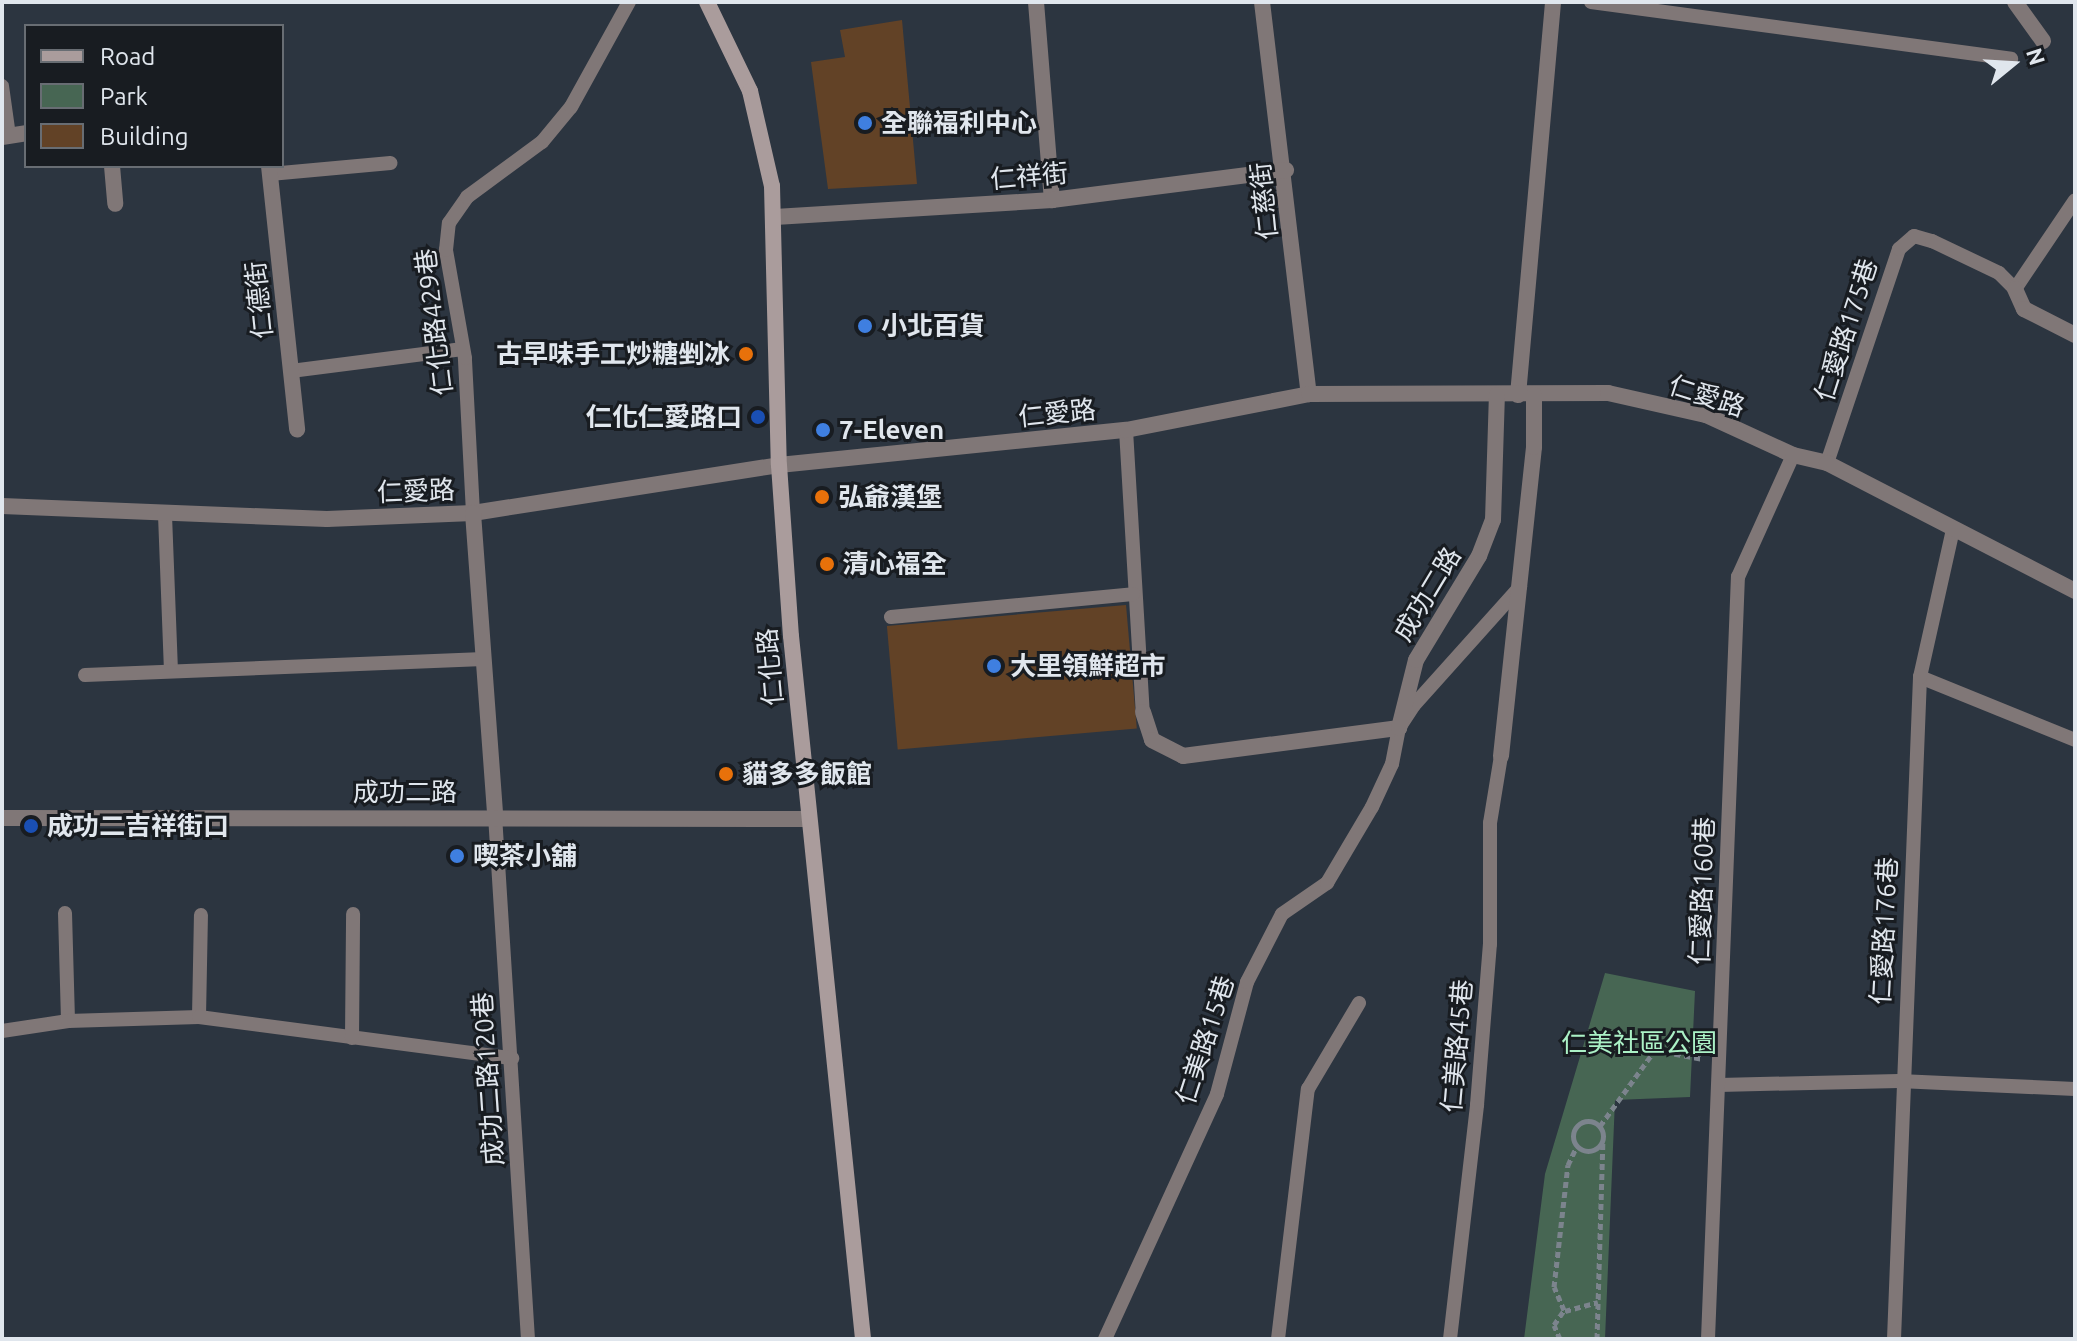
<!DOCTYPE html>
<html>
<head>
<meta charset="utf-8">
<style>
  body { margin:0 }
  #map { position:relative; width:2077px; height:1341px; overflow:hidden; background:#2c3540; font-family:Ubuntu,"Noto Sans TC",sans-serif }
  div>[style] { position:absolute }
  .green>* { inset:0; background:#476653 }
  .building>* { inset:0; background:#624226; transform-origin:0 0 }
  .path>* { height:5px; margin-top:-2.5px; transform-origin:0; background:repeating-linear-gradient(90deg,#7c848d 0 6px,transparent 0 10px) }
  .path>.ring { margin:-2.5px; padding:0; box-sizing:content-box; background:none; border:5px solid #7c848d; border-radius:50% }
  .lane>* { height:14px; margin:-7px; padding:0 7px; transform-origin:7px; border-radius:7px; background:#807777 }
  .street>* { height:16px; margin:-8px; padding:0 8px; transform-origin:8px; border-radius:8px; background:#807777 }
  .secondary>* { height:16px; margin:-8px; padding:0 8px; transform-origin:8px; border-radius:8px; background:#aa9c9c }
  .dots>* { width:22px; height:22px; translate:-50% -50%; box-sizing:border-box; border:4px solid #181c21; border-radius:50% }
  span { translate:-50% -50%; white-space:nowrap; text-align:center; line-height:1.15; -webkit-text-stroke:6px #181c21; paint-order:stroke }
  .poi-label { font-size:26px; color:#e0e6ed; font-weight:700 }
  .left { translate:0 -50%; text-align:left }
  .right { translate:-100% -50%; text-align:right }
  .street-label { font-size:26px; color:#e0e6ed }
  .park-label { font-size:26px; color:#abf1c6 }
  .frame { position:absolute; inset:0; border:4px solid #e0e6ed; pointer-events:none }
  .legend { position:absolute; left:24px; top:24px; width:260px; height:144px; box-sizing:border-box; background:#181c21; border:2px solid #686d73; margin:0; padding:10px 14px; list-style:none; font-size:24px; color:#e0e6ed }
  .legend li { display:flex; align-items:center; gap:16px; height:40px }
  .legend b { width:40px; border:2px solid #686d73 }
  .north { position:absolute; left:1973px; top:24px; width:80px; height:80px; -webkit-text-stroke:6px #181c21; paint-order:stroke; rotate:72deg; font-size:22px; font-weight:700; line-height:32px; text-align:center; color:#e0e6ed }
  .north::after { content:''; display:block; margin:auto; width:28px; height:36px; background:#e0e6ed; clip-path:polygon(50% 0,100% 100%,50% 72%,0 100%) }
</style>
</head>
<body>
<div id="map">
  <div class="green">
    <div style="clip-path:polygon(1605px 973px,1695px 991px,1690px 1097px,1615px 1100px,1605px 1339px,1524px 1339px,1545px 1174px)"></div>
  </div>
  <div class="building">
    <div style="clip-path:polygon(902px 20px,917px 184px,828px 189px,811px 62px,845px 57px,840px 30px)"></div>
    <div style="left:1126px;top:605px;width:124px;height:240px;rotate:85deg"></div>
  </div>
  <div class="path">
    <div class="ring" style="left:1573px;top:1121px;width:25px;height:25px"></div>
    <div style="left:1600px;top:1126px;width:94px;rotate:-54.1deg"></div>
    <div style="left:1655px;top:1050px;width:49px;rotate:10.6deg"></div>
    <div style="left:1565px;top:1311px;width:34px;rotate:-15deg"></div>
    <div style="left:1560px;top:1339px;width:15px;rotate:-113deg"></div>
    <div style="left:1554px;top:1325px;width:18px;rotate:-56deg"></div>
    <div style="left:1564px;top:1310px;width:25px;rotate:-113deg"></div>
    <div style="left:1554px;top:1287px;width:123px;rotate:-83.5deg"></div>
    <div style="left:1568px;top:1165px;width:21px;rotate:-65deg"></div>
    <div style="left:1597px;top:1339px;width:199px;rotate:-88.3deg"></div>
  </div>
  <div class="lane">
    <div style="left:1591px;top:2px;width:424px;rotate:7.7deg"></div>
    <div style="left:2px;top:86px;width:50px;rotate:82deg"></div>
    <div style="left:270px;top:174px;width:121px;rotate:-5.2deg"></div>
    <div style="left:291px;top:371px;width:173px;rotate:-7.3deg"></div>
    <div style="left:1126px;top:430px;width:283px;rotate:86.6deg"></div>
    <div style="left:1827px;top:463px;width:226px;rotate:-71.4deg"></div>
    <div style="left:1899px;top:249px;width:20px;rotate:-41deg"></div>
    <div style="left:1914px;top:236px;width:19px;rotate:16deg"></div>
    <div style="left:1932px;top:241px;width:74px;rotate:25.5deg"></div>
    <div style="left:1999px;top:273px;width:23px;rotate:45deg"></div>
    <div style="left:2015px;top:289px;width:107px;rotate:-56deg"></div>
    <div style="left:473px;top:513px;width:155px;rotate:-93deg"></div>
    <div style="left:465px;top:358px;width:110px;rotate:-100deg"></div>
    <div style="left:446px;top:250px;width:27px;rotate:-84deg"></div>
    <div style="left:449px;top:223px;width:32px;rotate:-55deg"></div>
    <div style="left:467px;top:197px;width:93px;rotate:-36.3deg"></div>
    <div style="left:542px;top:142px;width:45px;rotate:-50.4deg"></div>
    <div style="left:571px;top:107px;width:120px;rotate:-61.1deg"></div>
    <div style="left:165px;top:515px;width:156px;rotate:87.8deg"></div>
    <div style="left:891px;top:617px;width:243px;rotate:-5.4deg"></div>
    <div style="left:85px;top:675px;width:399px;rotate:-2.3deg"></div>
    <div style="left:1920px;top:677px;width:167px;rotate:22.1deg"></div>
    <div style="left:495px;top:815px;width:525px;rotate:86.4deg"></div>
    <div style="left:65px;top:913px;width:108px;rotate:88.4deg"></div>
    <div style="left:199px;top:1017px;width:102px;rotate:-88.9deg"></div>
    <div style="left:2px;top:1031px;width:67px;rotate:-8.6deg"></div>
    <div style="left:68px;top:1021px;width:131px;rotate:-1.7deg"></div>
    <div style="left:199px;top:1017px;width:316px;rotate:7.5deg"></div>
    <div style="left:352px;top:1038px;width:124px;rotate:-89.5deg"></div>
    <div style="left:1719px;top:1085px;width:180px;rotate:-1.3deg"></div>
    <div style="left:1899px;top:1081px;width:176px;rotate:2.6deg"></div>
    <div style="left:1105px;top:1339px;width:269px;rotate:-65.4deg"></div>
    <div style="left:1217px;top:1094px;width:116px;rotate:-75deg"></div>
    <div style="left:1247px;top:982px;width:76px;rotate:-62.8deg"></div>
    <div style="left:1282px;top:914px;width:55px;rotate:-34.6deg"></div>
    <div style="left:1327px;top:883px;width:88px;rotate:-59.4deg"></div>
    <div style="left:1372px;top:807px;width:47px;rotate:-65.1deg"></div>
    <div style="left:1392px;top:764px;width:37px;rotate:-79deg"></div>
    <div style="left:1399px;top:728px;width:27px;rotate:-57deg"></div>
    <div style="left:1414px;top:705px;width:159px;rotate:-48.1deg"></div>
    <div style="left:1278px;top:1339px;width:252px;rotate:-83.2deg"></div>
    <div style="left:1308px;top:1089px;width:100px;rotate:-59.3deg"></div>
    <div style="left:1450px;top:1339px;width:236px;rotate:-83.4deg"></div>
    <div style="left:1477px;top:1105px;width:162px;rotate:-85.4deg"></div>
    <div style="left:1490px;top:944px;width:121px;rotate:-90deg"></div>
    <div style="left:1490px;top:823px;width:68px;rotate:-80.7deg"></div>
    <div style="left:1708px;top:1339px;width:763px;rotate:-87.75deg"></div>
    <div style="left:1738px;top:577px;width:134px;rotate:-65.7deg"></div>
    <div style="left:1894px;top:1339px;width:663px;rotate:-87.75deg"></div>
    <div style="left:1920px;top:677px;width:152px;rotate:-77.4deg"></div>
  </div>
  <div class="street">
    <div style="left:1036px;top:2px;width:199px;rotate:85.4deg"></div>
    <div style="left:1262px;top:2px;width:395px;rotate:83.2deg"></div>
    <div style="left:2015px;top:2px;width:48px;rotate:54.3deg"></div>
    <div style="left:2px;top:137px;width:24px;rotate:-9deg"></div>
    <div style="left:112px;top:166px;width:38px;rotate:85deg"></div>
    <div style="left:269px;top:166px;width:265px;rotate:83.9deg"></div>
    <div style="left:775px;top:217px;width:278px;rotate:-3.5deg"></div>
    <div style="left:1052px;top:200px;width:236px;rotate:-7.3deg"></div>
    <div style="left:2015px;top:289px;width:22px;rotate:66deg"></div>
    <div style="left:2024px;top:309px;width:57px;rotate:27deg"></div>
    <div style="left:1518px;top:395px;width:395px;rotate:-84.9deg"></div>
    <div style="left:2px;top:506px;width:325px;rotate:2.3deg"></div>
    <div style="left:327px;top:519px;width:146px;rotate:-2.4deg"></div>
    <div style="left:473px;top:513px;width:310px;rotate:-8.9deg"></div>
    <div style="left:779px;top:465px;width:349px;rotate:-5.8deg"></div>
    <div style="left:1126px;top:430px;width:187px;rotate:-11.1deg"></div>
    <div style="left:1309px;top:394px;width:299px;rotate:-0.2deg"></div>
    <div style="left:1608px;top:393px;width:100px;rotate:12.7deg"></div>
    <div style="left:1706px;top:415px;width:96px;rotate:24.7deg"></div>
    <div style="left:1793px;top:455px;width:35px;rotate:13deg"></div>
    <div style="left:1827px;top:463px;width:279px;rotate:27.3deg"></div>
    <div style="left:473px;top:513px;width:303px;rotate:85.8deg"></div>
    <div style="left:1143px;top:712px;width:29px;rotate:72deg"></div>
    <div style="left:1152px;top:740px;width:35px;rotate:27deg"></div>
    <div style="left:1183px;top:756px;width:218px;rotate:-7.4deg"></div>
    <div style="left:1399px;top:728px;width:70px;rotate:-76deg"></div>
    <div style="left:1416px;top:660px;width:122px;rotate:-58.8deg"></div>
    <div style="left:1479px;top:556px;width:39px;rotate:-69deg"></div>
    <div style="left:1493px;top:520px;width:125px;rotate:-88.2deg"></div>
    <div style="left:1501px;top:756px;width:311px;rotate:-83.9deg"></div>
    <div style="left:1534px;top:447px;width:52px;rotate:-90deg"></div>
    <div style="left:2px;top:818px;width:805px;rotate:0.07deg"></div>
  </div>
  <div class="secondary">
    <div style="left:707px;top:2px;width:99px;rotate:64.2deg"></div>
    <div style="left:750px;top:91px;width:98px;rotate:77deg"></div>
    <div style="left:772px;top:186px;width:279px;rotate:88.6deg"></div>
    <div style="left:779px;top:465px;width:171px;rotate:86deg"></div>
    <div style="left:791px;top:636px;width:707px;rotate:84.15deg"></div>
  </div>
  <div class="dots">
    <div style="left:865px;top:123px;background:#3f7fe0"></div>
    <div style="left:865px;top:326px;background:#3f7fe0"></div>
    <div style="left:746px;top:354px;background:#e8710a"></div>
    <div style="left:758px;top:417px;background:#1a4fb4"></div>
    <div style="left:823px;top:430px;background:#3f7fe0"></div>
    <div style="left:822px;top:497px;background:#e8710a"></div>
    <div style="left:827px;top:564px;background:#e8710a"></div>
    <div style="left:994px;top:666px;background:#3f7fe0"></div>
    <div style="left:726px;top:774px;background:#e8710a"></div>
    <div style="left:31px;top:826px;background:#1a4fb4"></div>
    <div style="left:457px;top:856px;background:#3f7fe0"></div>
  </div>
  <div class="poi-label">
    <span class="left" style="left:881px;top:123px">全聯福利中心</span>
    <span class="left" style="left:881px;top:326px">小北百貨</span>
    <span class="right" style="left:730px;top:354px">古早味手工炒糖剉冰</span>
    <span class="right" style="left:742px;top:417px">仁化仁愛路口</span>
    <span class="left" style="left:839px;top:430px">7-Eleven</span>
    <span class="left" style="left:838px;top:497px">弘爺漢堡</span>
    <span class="left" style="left:843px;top:564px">清心福全</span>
    <span class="left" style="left:1010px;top:666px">大里領鮮超市</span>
    <span class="left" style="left:742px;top:774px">貓多多飯館</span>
    <span class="left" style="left:47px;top:826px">成功二吉祥街口</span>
    <span class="left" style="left:473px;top:856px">喫茶小舖</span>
  </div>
  <div class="street-label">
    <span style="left:1029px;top:176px;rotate:-5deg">仁祥街</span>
    <span style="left:1264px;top:201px;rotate:-96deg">仁慈街</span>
    <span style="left:259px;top:300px;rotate:-96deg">仁德街</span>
    <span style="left:434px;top:322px;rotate:-97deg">仁化路429巷</span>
    <span style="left:1846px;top:330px;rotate:-72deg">仁愛路175巷</span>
    <span style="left:1707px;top:396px;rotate:18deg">仁愛路</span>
    <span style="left:1057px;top:413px;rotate:-6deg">仁愛路</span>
    <span style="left:416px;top:491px;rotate:-2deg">仁愛路</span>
    <span style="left:1427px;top:594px;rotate:-59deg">成功二路</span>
    <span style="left:770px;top:667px;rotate:-95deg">仁化路</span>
    <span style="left:405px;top:792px">成功二路</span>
    <span style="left:1702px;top:891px;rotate:-88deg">仁愛路160巷</span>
    <span style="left:1884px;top:931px;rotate:-87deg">仁愛路176巷</span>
    <span style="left:1205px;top:1040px;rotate:-72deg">仁美路15巷</span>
    <span style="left:1457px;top:1046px;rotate:-85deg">仁美路45巷</span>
    <span style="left:488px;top:1079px;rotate:-94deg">成功二路120巷</span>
  </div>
  <div class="park-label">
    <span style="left:1639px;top:1043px">仁美社區公園</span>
  </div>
  <div class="frame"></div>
  <ul class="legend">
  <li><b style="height:10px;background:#aa9c9c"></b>Road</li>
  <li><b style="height:22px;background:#476653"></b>Park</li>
  <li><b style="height:22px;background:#624226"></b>Building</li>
  </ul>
  <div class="north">N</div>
</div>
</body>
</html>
